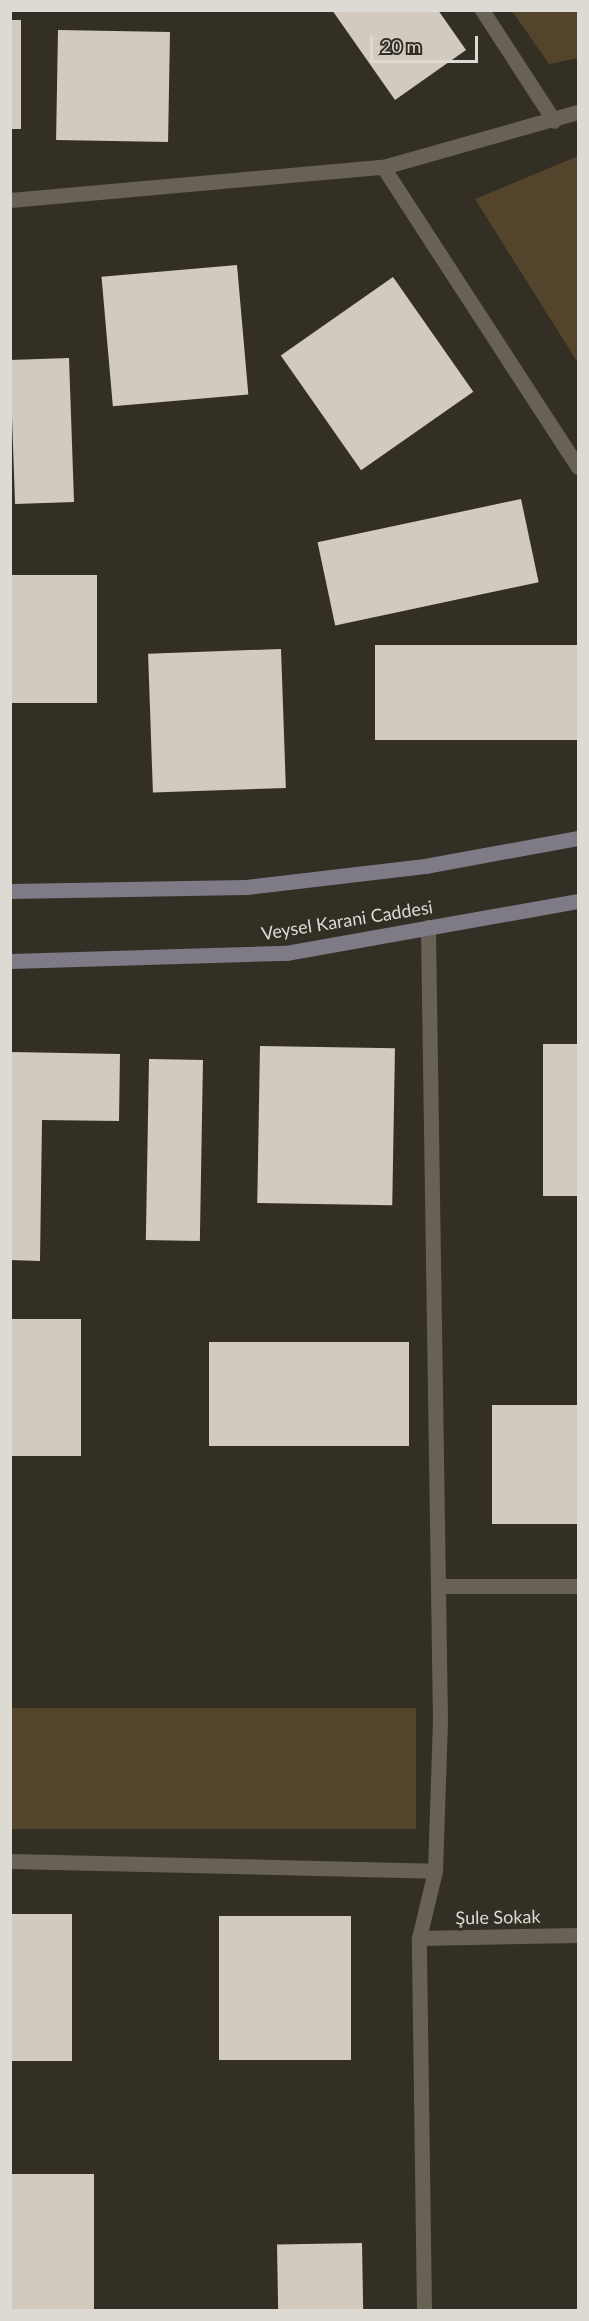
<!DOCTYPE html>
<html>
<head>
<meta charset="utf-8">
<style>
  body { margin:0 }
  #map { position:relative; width:589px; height:2321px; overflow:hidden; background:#342f25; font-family:Lato,sans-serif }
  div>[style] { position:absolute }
  .green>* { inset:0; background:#53442b; transform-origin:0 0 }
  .building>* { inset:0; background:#d2cabe; transform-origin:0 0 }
  .street>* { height:15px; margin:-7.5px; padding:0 7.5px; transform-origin:7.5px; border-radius:7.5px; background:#676156 }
  .secondary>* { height:15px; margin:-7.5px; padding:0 7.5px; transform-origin:7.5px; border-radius:7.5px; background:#7e7a86 }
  span { translate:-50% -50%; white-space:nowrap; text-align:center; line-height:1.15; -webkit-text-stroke:6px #342f25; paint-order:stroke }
  .street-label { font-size:18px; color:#ddd9d3 }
  .frame { position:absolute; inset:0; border:12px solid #ddd9d3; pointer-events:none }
  .scale { position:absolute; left:370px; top:36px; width:108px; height:27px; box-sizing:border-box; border:3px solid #ddd9d3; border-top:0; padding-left:8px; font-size:18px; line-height:21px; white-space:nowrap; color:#ddd9d3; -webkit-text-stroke:4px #342f25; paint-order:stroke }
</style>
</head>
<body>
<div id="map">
  <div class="green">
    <div style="clip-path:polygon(512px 11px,578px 11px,578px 58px,549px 64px)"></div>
    <div style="clip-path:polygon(578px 156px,578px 363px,475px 199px)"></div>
    <div style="left:11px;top:1708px;width:405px;height:121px"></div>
  </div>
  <div class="building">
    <div style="clip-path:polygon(332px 10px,438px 10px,466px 50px,395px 100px)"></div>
    <div style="left:10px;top:20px;width:11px;height:109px"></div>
    <div style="left:58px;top:30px;width:112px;height:110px;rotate:1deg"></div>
    <div style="left:237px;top:265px;width:130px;height:136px;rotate:85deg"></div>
    <div style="left:393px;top:277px;width:140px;height:137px;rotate:55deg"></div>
    <div style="left:69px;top:358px;width:144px;height:59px;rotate:88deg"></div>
    <div style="left:521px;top:499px;width:85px;height:208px;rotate:78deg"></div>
    <div style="left:10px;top:575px;width:87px;height:128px"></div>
    <div style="left:578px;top:645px;width:95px;height:203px;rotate:90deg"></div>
    <div style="left:281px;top:649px;width:139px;height:133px;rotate:88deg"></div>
    <div style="left:543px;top:1044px;width:35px;height:152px"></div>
    <div style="left:260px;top:1046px;width:135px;height:157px;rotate:1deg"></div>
    <div style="clip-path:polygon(10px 1052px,120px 1054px,119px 1121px,42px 1120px,40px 1261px,10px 1260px)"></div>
    <div style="left:149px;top:1059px;width:54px;height:181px;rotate:1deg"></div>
    <div style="left:10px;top:1319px;width:71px;height:137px"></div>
    <div style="left:209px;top:1342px;width:200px;height:104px"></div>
    <div style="left:578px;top:1405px;width:119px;height:86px;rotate:90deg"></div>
    <div style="left:10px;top:1914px;width:62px;height:147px"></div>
    <div style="left:351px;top:1916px;width:144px;height:132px;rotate:90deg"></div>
    <div style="left:10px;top:2174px;width:84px;height:136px"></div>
    <div style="left:362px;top:2243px;width:67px;height:85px;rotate:89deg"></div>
  </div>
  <div class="street">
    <div style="left:482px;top:10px;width:132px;rotate:57deg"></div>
    <div style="left:383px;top:167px;width:358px;rotate:57deg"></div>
    <div style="left:10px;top:200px;width:374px;rotate:-5.1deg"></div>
    <div style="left:383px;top:167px;width:203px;rotate:-15.8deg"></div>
    <div style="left:438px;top:1586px;width:140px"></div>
    <div style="left:10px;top:1861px;width:425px;rotate:1.3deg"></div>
    <div style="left:419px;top:1938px;width:159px;rotate:-1.1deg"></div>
    <div style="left:424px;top:2310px;width:372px;rotate:-90.8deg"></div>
    <div style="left:419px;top:1938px;width:69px;rotate:-76.6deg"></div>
    <div style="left:435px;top:1871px;width:150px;rotate:-88.1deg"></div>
    <div style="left:440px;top:1721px;width:794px;rotate:-90.87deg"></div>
  </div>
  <div class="secondary">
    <div style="left:10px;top:891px;width:236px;rotate:-1deg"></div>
    <div style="left:246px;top:887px;width:180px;rotate:-6.7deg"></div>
    <div style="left:425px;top:866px;width:156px;rotate:-10.4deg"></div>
    <div style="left:10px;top:961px;width:276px;rotate:-1.7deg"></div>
    <div style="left:286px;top:953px;width:297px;rotate:-10.1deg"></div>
  </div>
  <div class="street-label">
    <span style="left:347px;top:920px;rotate:-9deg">Veysel Karani Caddesi</span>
    <span style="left:498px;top:1917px;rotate:-1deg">Şule Sokak</span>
  </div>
  <div class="frame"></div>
  <div class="scale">20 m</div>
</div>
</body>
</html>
